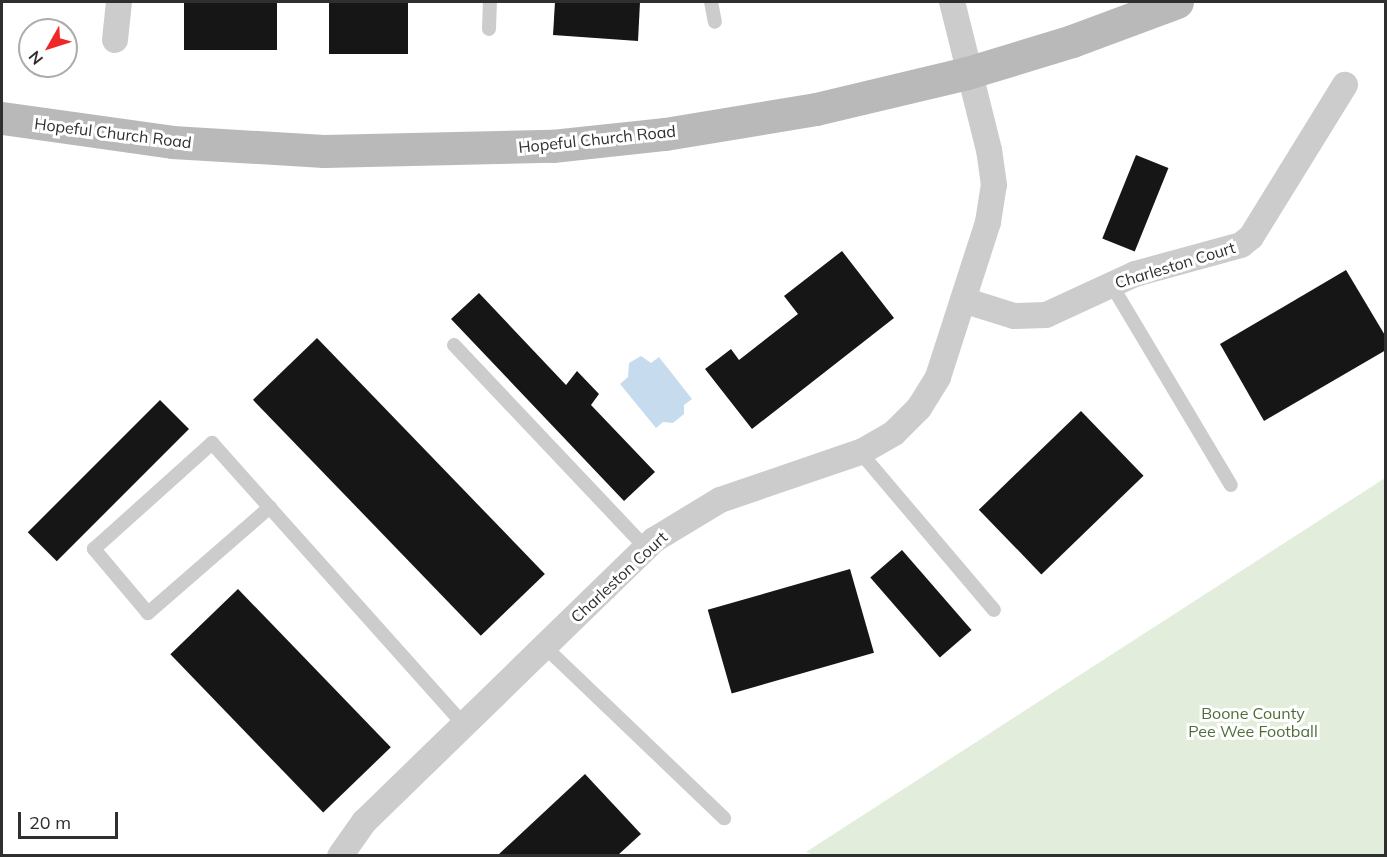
<!DOCTYPE html>
<html>
<head>
<meta charset="utf-8">
<style>
  body { margin:0 }
  #map { position:relative; width:1387px; height:857px; overflow:hidden; background:#fff; font-family:Mulish,sans-serif }
  div>[style] { position:absolute }
  .green>* { inset:0; background:#e3eddb }
  .water>* { inset:0; background:#c6dcee }
  .building>* { inset:0; background:#161616; transform-origin:0 0 }
  .lane>* { height:14px; margin:-7px; padding:0 7px; transform-origin:7px; border-radius:7px; background:#ccc }
  .street>* { height:26px; margin:-13px; padding:0 13px; transform-origin:13px; border-radius:13px; background:#ccc }
  .secondary>* { height:33px; margin:-16.5px; padding:0 16.5px; transform-origin:16.5px; border-radius:16.5px; background:#b9b9b9 }
  span { translate:-50% -50%; white-space:nowrap; text-align:center; line-height:1.15; -webkit-text-stroke:6px #fff; paint-order:stroke }
  .street-label { font-size:16px; color:#2f2f2f }
  .park-label { font-size:16px; color:#4e6d39 }
  .frame { position:absolute; inset:0; border:3px solid #2f2f2f; pointer-events:none }
  .north { position:absolute; left:18px; top:18px; width:60px; height:60px; box-sizing:border-box; background:#fff; border:2px solid #acacac; border-radius:50%; rotate:231deg; font-size:16px; font-weight:700; line-height:24px; text-align:center; color:#2f2f2f }
  .north::after { content:''; display:block; margin:auto; width:21px; height:27px; background:#f02727; clip-path:polygon(50% 0,100% 100%,50% 72%,0 100%) }
  .scale { position:absolute; left:18px; top:812px; width:100px; height:27px; box-sizing:border-box; border:3px solid #2f2f2f; border-top:0; padding-left:8px; font-size:18px; line-height:21px; white-space:nowrap; color:#2f2f2f; -webkit-text-stroke:4px #fff; paint-order:stroke }
</style>
</head>
<body>
<div id="map">
  <div class="green">
    <div style="clip-path:polygon(1385px 478px,1385px 855px,817px 856px,806px 852px)"></div>
  </div>
  <div class="water">
    <div style="clip-path:polygon(641px 356px,651px 363px,659px 357px,692px 399px,684px 405px,684px 414px,673px 423px,663px 422px,656px 428px,620px 384px,628px 377px,629px 363px)"></div>
  </div>
  <div class="building">
    <div style="left:184px;top:2px;width:93px;height:48px"></div>
    <div style="left:329px;top:2px;width:79px;height:52px"></div>
    <div style="clip-path:polygon(555px 2px,640px 2px,638px 41px,553px 35px)"></div>
    <div style="left:1136px;top:155px;width:35px;height:90px;rotate:22deg"></div>
    <div style="clip-path:polygon(842px 251px,894px 318px,752px 429px,705px 369px,731px 349px,739px 360px,798px 314px,784px 296px)"></div>
    <div style="clip-path:polygon(1346px 270px,1386px 337px,1386px 350px,1264px 421px,1220px 344px)"></div>
    <div style="clip-path:polygon(479px 293px,566px 385px,577px 371px,599px 394px,591px 405px,655px 472px,624px 501px,451px 319px)"></div>
    <div style="left:317px;top:338px;width:328px;height:89px;rotate:46deg"></div>
    <div style="left:160px;top:400px;width:41px;height:187px;rotate:45deg"></div>
    <div style="left:1081px;top:411px;width:90px;height:142px;rotate:46deg"></div>
    <div style="left:902px;top:550px;width:106px;height:42px;rotate:49deg"></div>
    <div style="left:850px;top:569px;width:87px;height:148px;rotate:74deg"></div>
    <div style="left:238px;top:589px;width:220px;height:94px;rotate:46deg"></div>
    <div style="clip-path:polygon(585px 774px,641px 834px,618px 855px,498px 855px)"></div>
  </div>
  <div class="lane">
    <div style="left:711px;top:2px;width:20px;rotate:79deg"></div>
    <div style="left:489px;top:29px;width:27px;rotate:-88deg"></div>
    <div style="left:1111px;top:284px;width:234px;rotate:59.2deg"></div>
    <div style="left:454px;top:345px;width:279px;rotate:46.6deg"></div>
    <div style="left:860px;top:452px;width:207px;rotate:49.7deg"></div>
    <div style="left:270px;top:507px;width:162px;rotate:139deg"></div>
    <div style="left:148px;top:613px;width:84px;rotate:-130.2deg"></div>
    <div style="left:94px;top:549px;width:159px;rotate:-41.9deg"></div>
    <div style="left:212px;top:443px;width:378px;rotate:48.2deg"></div>
    <div style="left:545px;top:647px;width:248px;rotate:43.7deg"></div>
  </div>
  <div class="street">
    <div style="left:115px;top:40px;width:38px;rotate:-84deg"></div>
    <div style="left:963px;top:300px;width:53px;rotate:17.4deg"></div>
    <div style="left:1014px;top:316px;width:32px;rotate:-2deg"></div>
    <div style="left:1046px;top:315px;width:98px;rotate:-24.7deg"></div>
    <div style="left:1135px;top:274px;width:110px;rotate:-15.3deg"></div>
    <div style="left:1241px;top:245px;width:13px;rotate:-39deg"></div>
    <div style="left:1251px;top:237px;width:179px;rotate:-58.3deg"></div>
    <div style="left:340px;top:856px;width:42px;rotate:-54.8deg"></div>
    <div style="left:364px;top:822px;width:405px;rotate:-44.2deg"></div>
    <div style="left:654px;top:540px;width:77px;rotate:-31.2deg"></div>
    <div style="left:720px;top:500px;width:151px;rotate:-18.9deg"></div>
    <div style="left:863px;top:451px;width:36px;rotate:-30deg"></div>
    <div style="left:894px;top:433px;width:35px;rotate:-45deg"></div>
    <div style="left:919px;top:408px;width:36px;rotate:-58deg"></div>
    <div style="left:938px;top:377px;width:163px;rotate:-72.1deg"></div>
    <div style="left:988px;top:222px;width:37px;rotate:-81deg"></div>
    <div style="left:994px;top:185px;width:35px;rotate:-98deg"></div>
    <div style="left:989px;top:150px;width:153px;rotate:-104deg"></div>
  </div>
  <div class="secondary">
    <div style="left:2px;top:118px;width:172px;rotate:8deg"></div>
    <div style="left:172px;top:142px;width:152px;rotate:3.4deg"></div>
    <div style="left:324px;top:151px;width:228px;rotate:-1.3deg"></div>
    <div style="left:552px;top:146px;width:114px;rotate:-6.1deg"></div>
    <div style="left:665px;top:134px;width:153px;rotate:-9.4deg"></div>
    <div style="left:816px;top:109px;width:155px;rotate:-13.4deg"></div>
    <div style="left:967px;top:73px;width:110px;rotate:-16.9deg"></div>
    <div style="left:1072px;top:41px;width:112px;rotate:-20.4deg"></div>
  </div>
  <div class="street-label">
    <span style="left:113px;top:133px;rotate:7deg">Hopeful Church Road</span>
    <span style="left:597px;top:139px;rotate:-6deg">Hopeful Church Road</span>
    <span style="left:1175px;top:265px;rotate:-17deg">Charleston Court</span>
    <span style="left:619px;top:577px;rotate:-43deg">Charleston Court</span>
  </div>
  <div class="park-label">
    <span style="left:1253px;top:722px">Boone County<br>Pee Wee Football</span>
  </div>
  <div class="frame"></div>
  <div class="north">N</div>
  <div class="scale">20 m</div>
</div>
</body>
</html>
